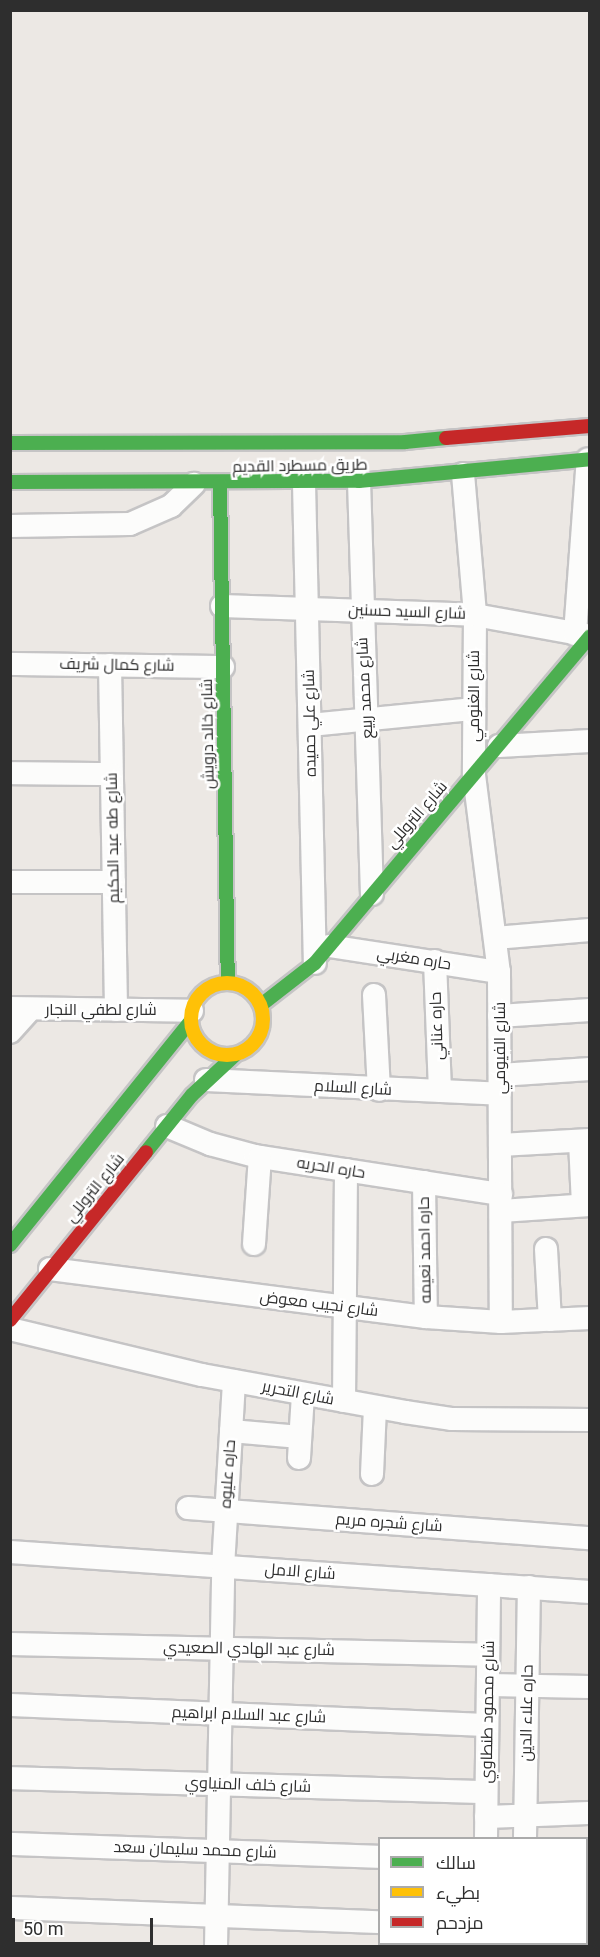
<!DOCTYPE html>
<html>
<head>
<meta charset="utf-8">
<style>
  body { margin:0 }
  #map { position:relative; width:600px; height:1957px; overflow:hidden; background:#ece8e4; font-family:Roboto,Cairo,sans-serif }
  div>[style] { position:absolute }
  .roads { filter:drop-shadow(2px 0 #c5c4c5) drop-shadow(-2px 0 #c5c4c5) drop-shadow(0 2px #c5c4c5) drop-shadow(0 -2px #c5c4c5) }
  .street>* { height:22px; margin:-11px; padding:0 11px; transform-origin:11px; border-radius:11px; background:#fcfcfb }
  .fast>* { height:14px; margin:-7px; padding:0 7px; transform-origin:7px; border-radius:7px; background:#4caf50 }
  .slow>* { height:14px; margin:-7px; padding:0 7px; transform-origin:7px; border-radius:7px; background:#ffc107 }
  .slow>.ring { margin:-7px; padding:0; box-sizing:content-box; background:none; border:14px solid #ffc107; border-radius:50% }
  .jam>* { height:14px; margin:-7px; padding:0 7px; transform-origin:7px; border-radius:7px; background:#c62828 }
  span { translate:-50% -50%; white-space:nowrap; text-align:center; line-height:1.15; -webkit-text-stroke:5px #fff; paint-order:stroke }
  .street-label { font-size:16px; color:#2e2e2e }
  .frame { position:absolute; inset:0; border:12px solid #2e2e2e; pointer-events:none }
  .legend { position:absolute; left:378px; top:1837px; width:210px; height:108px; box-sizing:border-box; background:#fff; border:2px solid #ababab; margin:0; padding:8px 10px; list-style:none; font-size:18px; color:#2e2e2e }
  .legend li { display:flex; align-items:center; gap:12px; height:30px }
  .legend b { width:30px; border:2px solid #ababab }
  .scale { position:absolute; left:12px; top:1918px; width:141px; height:27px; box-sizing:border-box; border:3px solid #2e2e2e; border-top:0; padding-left:8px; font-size:18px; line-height:21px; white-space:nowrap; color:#2e2e2e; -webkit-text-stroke:4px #fff; paint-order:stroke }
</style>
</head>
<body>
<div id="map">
  <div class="roads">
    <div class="street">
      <div style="left:463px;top:474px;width:142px;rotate:85.1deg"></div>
      <div style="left:475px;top:615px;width:160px;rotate:90.4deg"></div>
      <div style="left:474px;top:775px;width:199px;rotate:82.8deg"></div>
      <div style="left:499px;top:972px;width:350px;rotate:89.7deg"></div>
      <div style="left:359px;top:481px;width:413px;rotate:88.2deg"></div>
      <div style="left:304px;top:483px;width:480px;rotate:88.7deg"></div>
      <div style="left:10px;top:526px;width:120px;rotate:-1deg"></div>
      <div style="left:130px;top:524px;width:45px;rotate:-23.7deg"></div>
      <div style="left:171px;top:506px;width:32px;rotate:-44deg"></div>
      <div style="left:222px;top:606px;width:253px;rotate:2deg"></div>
      <div style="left:475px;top:615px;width:117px;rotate:10.3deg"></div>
      <div style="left:575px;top:634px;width:175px;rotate:-85.8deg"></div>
      <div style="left:10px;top:664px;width:213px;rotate:0.8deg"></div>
      <div style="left:110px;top:665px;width:345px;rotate:89deg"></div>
      <div style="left:310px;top:725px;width:165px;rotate:-5.6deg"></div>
      <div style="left:499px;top:746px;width:91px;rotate:-3.1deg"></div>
      <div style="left:10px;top:773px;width:101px;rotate:0.6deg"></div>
      <div style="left:10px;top:882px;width:104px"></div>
      <div style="left:495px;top:938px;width:95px;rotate:-4.8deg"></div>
      <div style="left:329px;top:946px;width:172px;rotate:8.7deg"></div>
      <div style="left:435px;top:961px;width:130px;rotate:87.8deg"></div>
      <div style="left:374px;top:995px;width:95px;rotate:87deg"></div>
      <div style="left:10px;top:1008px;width:182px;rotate:0.9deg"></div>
      <div style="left:499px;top:1016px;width:91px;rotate:-3.8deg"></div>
      <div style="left:10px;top:1032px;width:30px;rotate:-48deg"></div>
      <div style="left:500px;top:1075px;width:90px;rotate:-3.8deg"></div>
      <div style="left:206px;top:1080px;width:294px;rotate:2.7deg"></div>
      <div style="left:167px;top:1126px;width:47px;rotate:22.7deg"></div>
      <div style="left:210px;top:1144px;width:47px;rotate:14.9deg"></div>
      <div style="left:255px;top:1156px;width:249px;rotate:8.8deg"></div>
      <div style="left:580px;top:1141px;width:64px;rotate:87.3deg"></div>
      <div style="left:500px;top:1145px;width:90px;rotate:-3.2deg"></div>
      <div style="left:424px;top:1182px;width:135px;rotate:89.2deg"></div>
      <div style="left:501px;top:1211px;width:89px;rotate:-3.9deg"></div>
      <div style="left:254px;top:1244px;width:87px;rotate:-86.1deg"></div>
      <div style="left:546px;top:1249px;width:71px;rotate:86.8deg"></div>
      <div style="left:50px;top:1269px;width:379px;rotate:7.3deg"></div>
      <div style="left:426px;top:1317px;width:75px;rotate:3.8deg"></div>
      <div style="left:501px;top:1322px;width:89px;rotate:-2.6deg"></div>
      <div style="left:10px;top:1329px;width:197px;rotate:13.5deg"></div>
      <div style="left:202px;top:1375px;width:206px;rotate:10.3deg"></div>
      <div style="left:405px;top:1412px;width:48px;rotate:8.5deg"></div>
      <div style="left:452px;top:1419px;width:138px;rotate:0.4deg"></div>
      <div style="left:344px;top:1401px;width:231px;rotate:-89.5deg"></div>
      <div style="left:231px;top:1431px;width:69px;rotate:5deg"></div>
      <div style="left:299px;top:1458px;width:64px;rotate:-86.4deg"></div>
      <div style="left:372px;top:1474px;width:67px;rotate:-87.4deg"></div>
      <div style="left:188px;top:1508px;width:403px;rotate:4.3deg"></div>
      <div style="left:10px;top:1552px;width:581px;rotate:3.95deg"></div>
      <div style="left:10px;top:1644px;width:478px;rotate:1.3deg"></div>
      <div style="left:489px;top:1685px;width:101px;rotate:1.1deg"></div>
      <div style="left:10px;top:1705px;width:477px;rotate:2.4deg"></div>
      <div style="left:10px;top:1778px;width:476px;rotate:1.7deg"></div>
      <div style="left:486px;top:1817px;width:104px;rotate:-2.2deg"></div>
      <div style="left:486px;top:1838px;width:253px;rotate:-89.3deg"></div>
      <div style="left:525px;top:1838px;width:251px;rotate:-89.1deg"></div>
      <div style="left:10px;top:1844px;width:370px;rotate:2deg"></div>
      <div style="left:10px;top:1908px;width:370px;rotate:2.2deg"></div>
      <div style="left:216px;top:1946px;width:379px;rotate:-88.9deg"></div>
      <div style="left:223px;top:1567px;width:186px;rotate:-86.6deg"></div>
      <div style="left:485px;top:1946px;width:2px;rotate:-90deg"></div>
      <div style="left:524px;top:1946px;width:2px;rotate:-90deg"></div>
    </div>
    <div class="fast">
      <div style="left:10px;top:443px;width:395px;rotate:-0.1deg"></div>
      <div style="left:405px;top:442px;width:41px;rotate:-5.6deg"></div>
      <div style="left:10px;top:482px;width:349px;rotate:-0.2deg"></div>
      <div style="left:359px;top:481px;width:232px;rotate:-5.4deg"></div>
      <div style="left:220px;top:484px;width:499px;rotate:89.1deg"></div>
      <div style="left:261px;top:1005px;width:68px;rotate:-37.9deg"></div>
      <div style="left:315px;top:963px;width:427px;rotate:-49.9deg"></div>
      <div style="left:146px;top:1152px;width:73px;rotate:-51.1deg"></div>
      <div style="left:192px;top:1095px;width:59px;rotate:-42.9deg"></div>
      <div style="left:10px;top:1245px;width:288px;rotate:-51.1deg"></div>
    </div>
    <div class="slow">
      <div class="ring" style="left:191px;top:983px;width:58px;height:58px"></div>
    </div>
    <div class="jam">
      <div style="left:446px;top:438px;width:144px;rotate:-4.8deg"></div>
      <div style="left:10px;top:1320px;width:216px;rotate:-51deg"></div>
    </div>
  </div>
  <div class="street-label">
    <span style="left:300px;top:466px;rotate:-1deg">طريق مسطرد القديم</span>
    <span style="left:407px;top:612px;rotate:2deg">شارع السيد حسنين</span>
    <span style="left:117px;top:665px;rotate:1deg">شارع كمال شريف</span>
    <span style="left:365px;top:688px;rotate:-93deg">شارع محمد ربيع</span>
    <span style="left:474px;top:696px;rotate:-90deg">شارع الغنومي</span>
    <span style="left:310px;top:723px;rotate:-91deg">شارع علي حميده</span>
    <span style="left:208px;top:734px;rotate:-91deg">شارع خالد درويش</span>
    <span style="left:417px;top:815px;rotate:-49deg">شارع التروللي</span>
    <span style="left:113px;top:838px;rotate:-91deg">شارع طه عبد الحكيم</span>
    <span style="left:414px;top:959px;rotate:9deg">حاره مغربي</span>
    <span style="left:101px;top:1010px">شارع لطفي النجار</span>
    <span style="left:437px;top:1026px;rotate:-92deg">حاره عناني</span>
    <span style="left:500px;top:1048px;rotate:-90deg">شارع الفيومي</span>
    <span style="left:353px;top:1088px;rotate:3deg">شارع السلام</span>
    <span style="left:331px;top:1168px;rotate:9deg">حاره الحريه</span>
    <span style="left:95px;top:1188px;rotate:-51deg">شارع التروللي</span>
    <span style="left:425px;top:1250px;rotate:-91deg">حاره احمد نعيمه</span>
    <span style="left:319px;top:1304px;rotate:7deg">شارع نجيب معوض</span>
    <span style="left:298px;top:1393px;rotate:11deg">شارع التحرير</span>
    <span style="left:228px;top:1474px;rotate:-86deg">حاره عليوه</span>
    <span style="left:389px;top:1523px;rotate:4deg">شارع شجره مريم</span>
    <span style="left:300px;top:1572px;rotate:4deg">شارع الامل</span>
    <span style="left:249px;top:1649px;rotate:1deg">شارع عبد الهادي الصعيدي</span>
    <span style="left:488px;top:1712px;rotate:-89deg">شارع محمود طنطاوي</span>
    <span style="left:527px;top:1713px;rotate:-89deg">حاره علاء الدين</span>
    <span style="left:249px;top:1715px;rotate:2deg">شارع عبد السلام ابراهيم</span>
    <span style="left:248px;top:1785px;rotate:2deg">شارع خلف المنياوي</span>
    <span style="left:195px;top:1850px;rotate:2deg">شارع محمد سليمان سعد</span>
  </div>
  <div class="frame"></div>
  <ul class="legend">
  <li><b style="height:8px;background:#4caf50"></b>سالك</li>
  <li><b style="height:8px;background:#ffc107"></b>بطيء</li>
  <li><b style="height:8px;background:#c62828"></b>مزدحم</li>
  </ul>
  <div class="scale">50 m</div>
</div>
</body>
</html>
